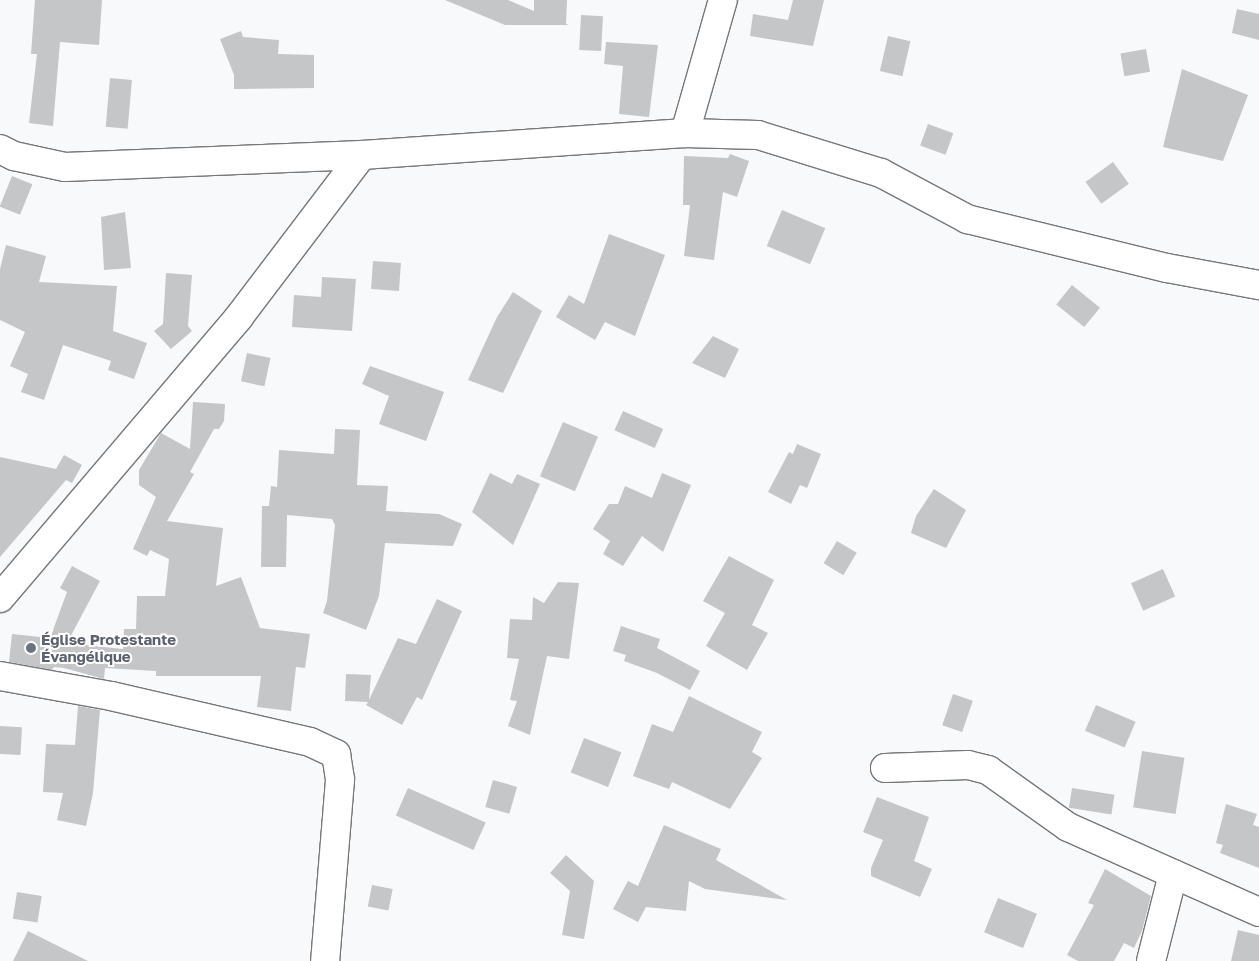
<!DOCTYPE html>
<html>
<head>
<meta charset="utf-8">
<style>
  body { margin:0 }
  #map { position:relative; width:1259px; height:961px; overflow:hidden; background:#f8f9fb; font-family:"Golos Text",sans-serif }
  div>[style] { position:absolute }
  .building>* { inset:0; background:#c5c6c8; transform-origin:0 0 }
  .roads { filter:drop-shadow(1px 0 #767778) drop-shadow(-1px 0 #767778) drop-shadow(0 1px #767778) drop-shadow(0 -1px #767778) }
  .minor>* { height:28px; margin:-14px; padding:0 14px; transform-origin:14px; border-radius:14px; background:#fff }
  .dots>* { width:14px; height:14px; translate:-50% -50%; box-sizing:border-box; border:2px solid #fff; border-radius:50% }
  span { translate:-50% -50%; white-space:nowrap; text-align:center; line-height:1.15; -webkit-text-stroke:4px #fff; paint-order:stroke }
  .worship-label { font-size:15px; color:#5b616d; font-weight:700 }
  .left { translate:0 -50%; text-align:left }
</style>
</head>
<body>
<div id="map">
  <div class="building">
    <div style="clip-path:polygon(35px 0,102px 0,99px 45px,60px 42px,53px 126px,29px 123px,37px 54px,31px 54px)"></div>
    <div style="clip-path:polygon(445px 0,508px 0,534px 11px,534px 0,567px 0,566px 24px,569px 25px,505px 25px)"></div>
    <div style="clip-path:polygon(793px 0,824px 0,813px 46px,750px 36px,753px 14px,788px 20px)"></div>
    <div style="clip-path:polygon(1237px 9px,1259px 14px,1259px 40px,1232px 33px)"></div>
    <div style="left:581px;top:15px;width:22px;height:35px;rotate:3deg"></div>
    <div style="clip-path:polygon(241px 31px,243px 37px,279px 40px,278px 54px,314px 55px,314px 88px,234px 89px,234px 75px,220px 39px)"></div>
    <div style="left:888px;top:36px;width:23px;height:36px;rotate:13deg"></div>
    <div style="clip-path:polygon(606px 42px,658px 45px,649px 117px,619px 114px,623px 66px,604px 64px)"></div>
    <div style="left:1146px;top:49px;width:23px;height:26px;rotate:80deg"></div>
    <div style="clip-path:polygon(1182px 69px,1248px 95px,1223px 161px,1163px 147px)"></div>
    <div style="left:110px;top:78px;width:22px;height:49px;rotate:5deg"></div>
    <div style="left:928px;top:124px;width:27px;height:23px;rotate:20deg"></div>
    <div style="clip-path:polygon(730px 154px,749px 161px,737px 197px,723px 192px,714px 260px,684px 256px,690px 205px,683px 205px,684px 156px,728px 158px)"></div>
    <div style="left:1113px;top:162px;width:27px;height:34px;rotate:54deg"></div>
    <div style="left:12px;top:176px;width:22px;height:33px;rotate:22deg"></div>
    <div style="left:782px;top:210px;width:47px;height:39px;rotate:23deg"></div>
    <div style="clip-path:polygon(125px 212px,131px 268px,104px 270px,101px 217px)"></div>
    <div style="clip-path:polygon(609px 234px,665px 255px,635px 336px,605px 322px,595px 340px,556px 317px,569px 295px,584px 304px)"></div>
    <div style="clip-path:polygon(6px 245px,46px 256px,39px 282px,117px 286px,113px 331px,147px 343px,134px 379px,108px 370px,111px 361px,63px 345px,44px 400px,21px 392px,28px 374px,10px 366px,25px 332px,0 320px,0 269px)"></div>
    <div style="left:373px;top:261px;width:28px;height:28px;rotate:4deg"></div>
    <div style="clip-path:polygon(166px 273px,192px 275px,188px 326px,192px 331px,171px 349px,154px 331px,163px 324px)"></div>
    <div style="clip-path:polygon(322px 277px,356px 279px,352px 331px,292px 327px,294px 295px,321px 297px)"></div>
    <div style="left:1072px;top:285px;width:36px;height:25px;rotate:39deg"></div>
    <div style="clip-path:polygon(513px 292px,542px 311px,503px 393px,468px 380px,497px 317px)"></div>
    <div style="clip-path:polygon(713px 336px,739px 349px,725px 378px,692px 363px)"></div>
    <div style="left:247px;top:353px;width:24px;height:29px;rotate:12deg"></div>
    <div style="clip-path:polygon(370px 366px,444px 392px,426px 441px,379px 424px,389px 396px,362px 384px)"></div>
    <div style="clip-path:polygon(193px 402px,225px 404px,224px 421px,219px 429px,214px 429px,190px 472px,194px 474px,167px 521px,223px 528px,216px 586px,241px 577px,260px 628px,310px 634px,305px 668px,296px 667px,291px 711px,257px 707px,261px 676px,156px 676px,156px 671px,105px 668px,104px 679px,64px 668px,54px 667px,52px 670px,9px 662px,12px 634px,50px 638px,67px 592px,60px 588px,72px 566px,100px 581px,67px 643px,123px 649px,124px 629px,136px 629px,137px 596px,165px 596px,169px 559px,150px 550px,147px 556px,133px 549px,156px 497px,139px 485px,139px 470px,161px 433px,190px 449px)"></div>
    <div style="left:623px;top:411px;width:44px;height:21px;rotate:24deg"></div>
    <div style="left:563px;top:422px;width:38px;height:59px;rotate:23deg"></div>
    <div style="clip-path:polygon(335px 429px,360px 430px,357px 485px,388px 486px,386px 511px,439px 514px,462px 524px,453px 546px,385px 543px,379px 596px,366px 630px,323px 613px,327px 601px,335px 525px,332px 519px,287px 515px,286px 567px,261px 567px,262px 506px,269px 506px,271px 486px,277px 487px,279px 450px,334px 454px)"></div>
    <div style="clip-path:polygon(797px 444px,821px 454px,807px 488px,800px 485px,791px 504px,768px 492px,789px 452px,793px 454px)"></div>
    <div style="clip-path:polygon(64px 455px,82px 465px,72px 483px,66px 480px,0 557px,0 457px,56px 469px)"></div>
    <div style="clip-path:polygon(490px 473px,512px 484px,517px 474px,540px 484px,513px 545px,472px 512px)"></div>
    <div style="clip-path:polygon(662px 473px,691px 485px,663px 552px,642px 536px,623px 566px,603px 554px,610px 541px,593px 529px,609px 504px,618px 504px,625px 486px,652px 498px)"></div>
    <div style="clip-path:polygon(934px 489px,966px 510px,946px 548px,911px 533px,916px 516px)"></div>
    <div style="left:837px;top:541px;width:23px;height:26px;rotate:31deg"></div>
    <div style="clip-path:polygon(729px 556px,774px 580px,752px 625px,768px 633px,747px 670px,706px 646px,725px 613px,703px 601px)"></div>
    <div style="left:1163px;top:569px;width:30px;height:35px;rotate:66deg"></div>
    <div style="clip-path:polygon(558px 582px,579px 583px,569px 659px,547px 656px,530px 735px,508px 726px,517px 701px,510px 700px,519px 659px,507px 658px,510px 619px,532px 620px,533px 597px,544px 603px)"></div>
    <div style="clip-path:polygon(437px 599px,462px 611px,422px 700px,417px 697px,402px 725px,366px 705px,368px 702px,345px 701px,346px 674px,371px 675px,369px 700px,398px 638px,416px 644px)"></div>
    <div style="clip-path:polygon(621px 626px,660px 639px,657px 648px,700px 671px,690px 690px,657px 673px,624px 661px,626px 655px,613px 651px)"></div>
    <div style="left:953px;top:694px;width:21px;height:33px;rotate:19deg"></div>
    <div style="clip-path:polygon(689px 696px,762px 732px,752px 752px,762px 758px,730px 809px,672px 782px,669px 789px,633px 776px,652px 724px,673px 732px)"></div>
    <div style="left:1096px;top:705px;width:43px;height:28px;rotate:23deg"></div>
    <div style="clip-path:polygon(78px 706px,100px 710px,93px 793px,86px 826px,57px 820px,63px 793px,43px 792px,46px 744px,75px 745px)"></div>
    <div style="left:0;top:726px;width:22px;height:28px;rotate:3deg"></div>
    <div style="left:584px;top:738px;width:40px;height:37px;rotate:21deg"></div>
    <div style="left:1142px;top:751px;width:43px;height:57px;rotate:9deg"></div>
    <div style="left:493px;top:780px;width:25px;height:28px;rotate:16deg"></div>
    <div style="left:408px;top:788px;width:85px;height:30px;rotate:24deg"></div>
    <div style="left:1072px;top:788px;width:43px;height:20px;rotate:9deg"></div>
    <div style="clip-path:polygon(877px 797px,929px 817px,914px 861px,932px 869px,920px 897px,871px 876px,871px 868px,883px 840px,863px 832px)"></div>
    <div style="clip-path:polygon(1226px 804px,1257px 814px,1253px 825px,1259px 827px,1259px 868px,1220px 853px,1223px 845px,1216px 843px)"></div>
    <div style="clip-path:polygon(664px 825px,721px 849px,716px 860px,787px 900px,705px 889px,689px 881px,686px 911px,646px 907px,638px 922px,613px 909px,628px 881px,638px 886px)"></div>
    <div style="clip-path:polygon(566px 855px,594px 881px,584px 939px,562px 935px,570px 891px,550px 873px)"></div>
    <div style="clip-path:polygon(1105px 869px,1151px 896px,1142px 931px,1134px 948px,1124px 943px,1114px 961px,1078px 961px,1067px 955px,1094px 905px,1088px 903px)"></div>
    <div style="left:372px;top:885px;width:21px;height:22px;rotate:11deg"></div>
    <div style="left:17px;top:892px;width:25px;height:27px;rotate:9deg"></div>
    <div style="left:998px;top:898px;width:42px;height:37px;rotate:22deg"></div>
    <div style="clip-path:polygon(1238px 930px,1259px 935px,1259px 961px,1231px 961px)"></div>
    <div style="clip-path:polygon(28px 931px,88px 961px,13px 961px)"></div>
  </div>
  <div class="roads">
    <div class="minor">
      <div style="left:685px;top:133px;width:138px;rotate:-74.1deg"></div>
      <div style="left:0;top:149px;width:16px;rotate:27deg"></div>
      <div style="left:14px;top:156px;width:52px;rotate:12.2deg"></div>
      <div style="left:65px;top:167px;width:297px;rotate:-2.3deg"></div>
      <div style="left:362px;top:155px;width:324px;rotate:-3.9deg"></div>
      <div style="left:685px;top:133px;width:73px;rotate:1.6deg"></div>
      <div style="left:758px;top:135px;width:129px;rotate:17.2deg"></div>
      <div style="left:881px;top:173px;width:98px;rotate:28.1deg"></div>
      <div style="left:967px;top:219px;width:206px;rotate:13.8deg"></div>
      <div style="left:1167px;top:268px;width:94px;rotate:10.5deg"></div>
      <div style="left:0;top:598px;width:369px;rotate:-49.6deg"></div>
      <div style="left:239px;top:317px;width:203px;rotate:-52.8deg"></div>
      <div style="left:0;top:676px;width:113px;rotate:10.2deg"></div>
      <div style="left:111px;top:696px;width:204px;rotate:13deg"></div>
      <div style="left:310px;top:742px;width:29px;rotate:25deg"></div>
      <div style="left:336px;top:754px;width:26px;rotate:81deg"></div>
      <div style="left:340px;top:780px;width:182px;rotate:94.7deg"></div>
      <div style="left:885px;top:768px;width:83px;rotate:-2.1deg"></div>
      <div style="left:968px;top:765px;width:21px;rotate:14deg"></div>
      <div style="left:988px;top:770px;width:98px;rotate:35.5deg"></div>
      <div style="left:1068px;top:827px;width:209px;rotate:24deg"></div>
      <div style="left:1151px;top:961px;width:90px;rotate:-75.8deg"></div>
    </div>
  </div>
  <div class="dots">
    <div style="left:31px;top:648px;background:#6b7280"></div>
  </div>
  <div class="worship-label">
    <span class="left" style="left:41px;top:648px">Église Protestante<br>Évangélique</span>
  </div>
</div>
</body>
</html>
